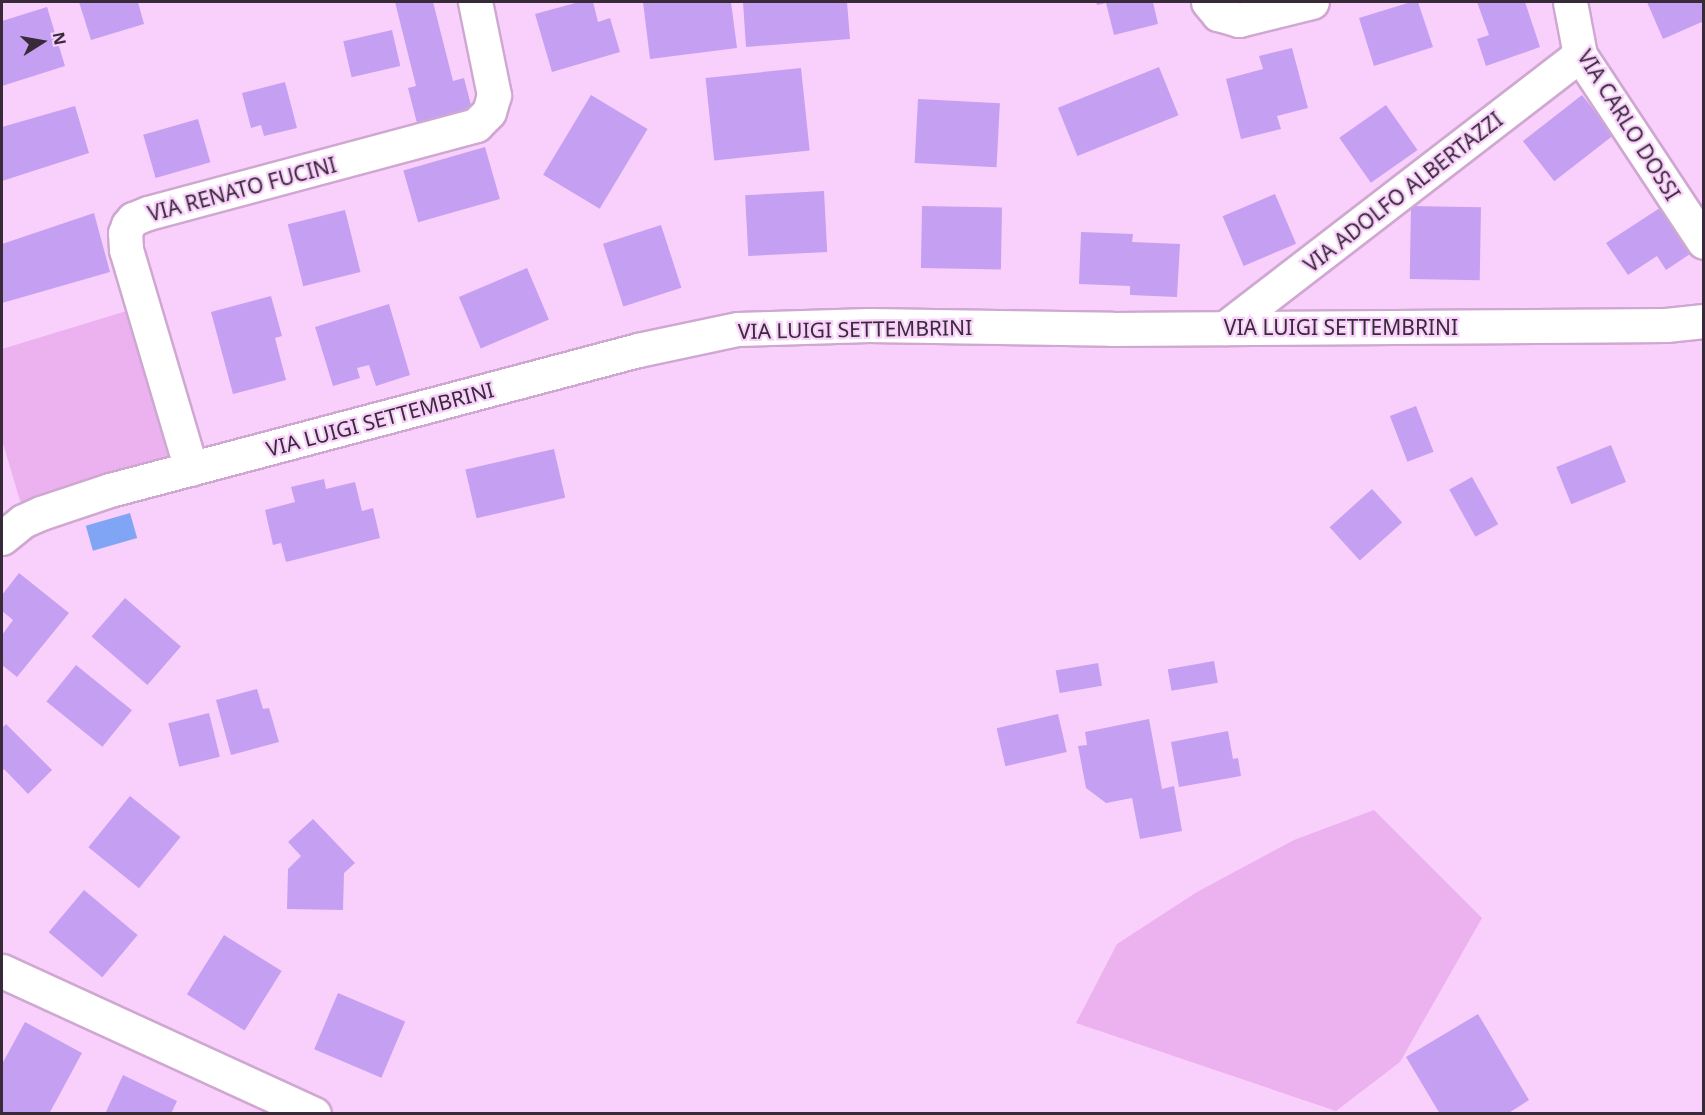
<!DOCTYPE html>
<html>
<head>
<meta charset="utf-8">
<style>
  body { margin:0 }
  #map { position:relative; width:1705px; height:1115px; overflow:hidden; background:#f9d0fb; font-family:"Noto Sans",sans-serif }
  div>[style] { position:absolute }
  .green>* { inset:0; background:#ecb1ef }
  .water>* { inset:0; background:#80a5f4; transform-origin:0 0 }
  .building>* { inset:0; background:#c59ff2; transform-origin:0 0 }
  .roads { filter:drop-shadow(2px 0 #cfa8d1) drop-shadow(-2px 0 #cfa8d1) drop-shadow(0 2px #cfa8d1) drop-shadow(0 -2px #cfa8d1) }
  .minor>* { height:33px; margin:-16.5px; padding:0 16.5px; transform-origin:16.5px; border-radius:16.5px; background:#fff }
  span { translate:-50% -50%; white-space:nowrap; text-align:center; line-height:1.15; -webkit-text-stroke:4.5px #f9d0fb; paint-order:stroke }
  .street-label { font-size:21px; color:#392a3a }
  .frame { position:absolute; inset:0; border:3px solid #392a3a; pointer-events:none }
  .north { position:absolute; left:12px; top:12px; width:60px; height:60px; -webkit-text-stroke:4px #f9d0fb; paint-order:stroke; rotate:79deg; font-size:16px; font-weight:700; line-height:24px; text-align:center; color:#392a3a }
  .north::after { content:''; display:block; margin:auto; width:21px; height:27px; background:#392a3a; clip-path:polygon(50% 0,100% 100%,50% 72%,0 100%) }
</style>
</head>
<body>
<div id="map">
  <div class="green">
    <div style="clip-path:polygon(133px 309px,177px 457px,21px 504px,2px 440px,2px 349px)"></div>
    <div style="clip-path:polygon(1374px 810px,1482px 918px,1400px 1062px,1336px 1111px,1076px 1023px,1117px 944px,1197px 892px,1294px 840px)"></div>
  </div>
  <div class="water">
    <div style="left:130px;top:513px;width:26px;height:46px;rotate:74deg"></div>
  </div>
  <div class="building">
    <div style="clip-path:polygon(79px 2px,138px 2px,144px 24px,91px 40px)"></div>
    <div style="clip-path:polygon(395px 2px,433px 2px,453px 81px,464px 78px,472px 109px,417px 123px,408px 88px,416px 86px)"></div>
    <div style="clip-path:polygon(579px 2px,593px 2px,598px 22px,610px 18px,620px 52px,552px 72px,535px 14px)"></div>
    <div style="clip-path:polygon(643px 2px,731px 2px,737px 48px,650px 59px)"></div>
    <div style="clip-path:polygon(743px 2px,847px 2px,850px 39px,746px 47px)"></div>
    <div style="clip-path:polygon(1096px 2px,1153px 2px,1158px 24px,1114px 35px,1106px 3px,1097px 5px)"></div>
    <div style="clip-path:polygon(1411px 2px,1418px 2px,1433px 47px,1374px 66px,1359px 18px)"></div>
    <div style="clip-path:polygon(1477px 2px,1525px 2px,1540px 47px,1486px 66px,1477px 39px,1489px 35px)"></div>
    <div style="clip-path:polygon(1647px 2px,1704px 2px,1704px 21px,1663px 39px)"></div>
    <div style="clip-path:polygon(47px 7px,65px 66px,2px 86px,2px 21px)"></div>
    <div style="left:392px;top:30px;width:37px;height:50px;rotate:77deg"></div>
    <div style="clip-path:polygon(1292px 48px,1308px 108px,1277px 116px,1281px 129px,1241px 139px,1226px 79px,1263px 69px,1259px 56px)"></div>
    <div style="left:1159px;top:67px;width:52px;height:109px;rotate:68deg"></div>
    <div style="left:801px;top:68px;width:83px;height:96px;rotate:84deg"></div>
    <div style="clip-path:polygon(285px 82px,297px 128px,264px 136px,261px 125px,251px 128px,242px 93px)"></div>
    <div style="left:591px;top:95px;width:66px;height:93px;rotate:31deg"></div>
    <div style="left:1582px;top:95px;width:51px;height:75px;rotate:52deg"></div>
    <div style="left:918px;top:99px;width:82px;height:64px;rotate:3deg"></div>
    <div style="left:1386px;top:105px;width:55px;height:57px;rotate:55deg"></div>
    <div style="clip-path:polygon(75px 106px,89px 153px,2px 181px,2px 127px)"></div>
    <div style="left:198px;top:119px;width:45px;height:57px;rotate:74deg"></div>
    <div style="left:485px;top:147px;width:54px;height:85px;rotate:74deg"></div>
    <div style="left:824px;top:191px;width:61px;height:79px;rotate:87deg"></div>
    <div style="left:1275px;top:194px;width:54px;height:57px;rotate:67deg"></div>
    <div style="left:922px;top:206px;width:80px;height:62px;rotate:1deg"></div>
    <div style="left:1411px;top:206px;width:70px;height:73px;rotate:1deg"></div>
    <div style="clip-path:polygon(1663px 206px,1693px 252px,1666px 270px,1657px 256px,1628px 275px,1606px 243px)"></div>
    <div style="left:345px;top:210px;width:64px;height:59px;rotate:76deg"></div>
    <div style="clip-path:polygon(94px 213px,110px 272px,2px 303px,2px 244px)"></div>
    <div style="left:661px;top:225px;width:66px;height:61px;rotate:72deg"></div>
    <div style="clip-path:polygon(1081px 232px,1133px 234px,1132px 242px,1180px 244px,1177px 297px,1130px 295px,1130px 286px,1079px 284px)"></div>
    <div style="left:527px;top:268px;width:56px;height:74px;rotate:67deg"></div>
    <div style="clip-path:polygon(271px 296px,282px 336px,275px 338px,286px 380px,233px 394px,211px 312px)"></div>
    <div style="clip-path:polygon(389px 304px,410px 375px,376px 386px,369px 365px,357px 368px,360px 378px,333px 386px,315px 327px)"></div>
    <div style="left:1416px;top:406px;width:49px;height:28px;rotate:69deg"></div>
    <div style="left:1611px;top:445px;width:40px;height:59px;rotate:68deg"></div>
    <div style="left:554px;top:449px;width:50px;height:91px;rotate:77deg"></div>
    <div style="left:1472px;top:477px;width:54px;height:26px;rotate:61deg"></div>
    <div style="clip-path:polygon(324px 479px,326px 489px,355px 482px,362px 511px,373px 508px,380px 538px,286px 562px,281px 543px,273px 545px,265px 510px,295px 502px,291px 487px)"></div>
    <div style="left:1372px;top:489px;width:45px;height:57px;rotate:48deg"></div>
    <div style="clip-path:polygon(19px 573px,69px 613px,17px 677px,2px 665px,2px 635px,13px 620px,2px 611px,2px 595px)"></div>
    <div style="left:125px;top:598px;width:74px;height:51px;rotate:41deg"></div>
    <div style="left:1214px;top:661px;width:22px;height:47px;rotate:80deg"></div>
    <div style="left:1098px;top:663px;width:23px;height:43px;rotate:80deg"></div>
    <div style="left:76px;top:665px;width:72px;height:47px;rotate:39deg"></div>
    <div style="clip-path:polygon(257px 689px,263px 709px,269px 708px,279px 742px,231px 755px,216px 700px)"></div>
    <div style="left:209px;top:713px;width:45px;height:42px;rotate:76deg"></div>
    <div style="left:1058px;top:714px;width:39px;height:63px;rotate:77deg"></div>
    <div style="clip-path:polygon(1149px 719px,1162px 789px,1174px 786px,1182px 831px,1140px 839px,1132px 798px,1106px 803px,1086px 788px,1078px 746px,1087px 745px,1085px 732px)"></div>
    <div style="clip-path:polygon(6px 724px,52px 770px,28px 794px,4px 769px,2px 772px,2px 728px)"></div>
    <div style="clip-path:polygon(1228px 731px,1233px 759px,1238px 758px,1241px 776px,1179px 787px,1171px 742px)"></div>
    <div style="left:130px;top:796px;width:65px;height:66px;rotate:39deg"></div>
    <div style="clip-path:polygon(313px 819px,355px 863px,344px 873px,343px 910px,287px 909px,288px 869px,301px 856px,288px 842px)"></div>
    <div style="left:84px;top:890px;width:70px;height:55px;rotate:40deg"></div>
    <div style="left:224px;top:935px;width:68px;height:70px;rotate:32deg"></div>
    <div style="left:338px;top:993px;width:73px;height:61px;rotate:23deg"></div>
    <div style="clip-path:polygon(1478px 1014px,1529px 1100px,1507px 1114px,1440px 1114px,1406px 1057px)"></div>
    <div style="clip-path:polygon(25px 1022px,82px 1053px,49px 1114px,2px 1114px,2px 1064px)"></div>
    <div style="clip-path:polygon(123px 1075px,177px 1101px,171px 1114px,105px 1114px)"></div>
  </div>
  <div class="roads">
    <div class="minor">
      <div style="left:1208px;top:2px;width:16px;rotate:50deg"></div>
      <div style="left:1218px;top:14px;width:22px;rotate:16deg"></div>
      <div style="left:1239px;top:20px;width:75px;rotate:-13.9deg"></div>
      <div style="left:1570px;top:2px;width:54px;rotate:79.3deg"></div>
      <div style="left:1580px;top:55px;width:224px;rotate:56.5deg"></div>
      <div style="left:1225px;top:328px;width:448px;rotate:-37.6deg"></div>
      <div style="left:191px;top:469px;width:228px;rotate:-106.5deg"></div>
      <div style="left:126px;top:250px;width:17px;rotate:-93deg"></div>
      <div style="left:125px;top:233px;width:9px;rotate:-69deg"></div>
      <div style="left:128px;top:225px;width:8px;rotate:-50deg"></div>
      <div style="left:133px;top:219px;width:16px;rotate:-22deg"></div>
      <div style="left:148px;top:213px;width:340px;rotate:-15deg"></div>
      <div style="left:476px;top:125px;width:18px;rotate:-45deg"></div>
      <div style="left:489px;top:112px;width:18px;rotate:-74deg"></div>
      <div style="left:494px;top:95px;width:95px;rotate:-101.5deg"></div>
      <div style="left:2px;top:538px;width:27px;rotate:-39deg"></div>
      <div style="left:23px;top:521px;width:20px;rotate:-24deg"></div>
      <div style="left:41px;top:513px;width:73px;rotate:-18.4deg"></div>
      <div style="left:110px;top:490px;width:546px;rotate:-14.85deg"></div>
      <div style="left:638px;top:350px;width:102px;rotate:-11.9deg"></div>
      <div style="left:738px;top:329px;width:131px;rotate:-1.7deg"></div>
      <div style="left:869px;top:325px;width:243px;rotate:0.9deg"></div>
      <div style="left:1112px;top:329px;width:554px;rotate:-0.41deg"></div>
      <div style="left:1666px;top:325px;width:38px;rotate:-6deg"></div>
      <div style="left:2px;top:971px;width:343px;rotate:24.6deg"></div>
    </div>
  </div>
  <div class="street-label">
    <span style="left:1629px;top:125px;rotate:58deg">VIA CARLO DOSSI</span>
    <span style="left:242px;top:189px;rotate:-15deg">VIA RENATO FUCINI</span>
    <span style="left:1403px;top:192px;rotate:-38deg">VIA ADOLFO ALBERTAZZI</span>
    <span style="left:1341px;top:327px">VIA LUIGI SETTEMBRINI</span>
    <span style="left:855px;top:329px;rotate:-1deg">VIA LUIGI SETTEMBRINI</span>
    <span style="left:380px;top:419px;rotate:-15deg">VIA LUIGI SETTEMBRINI</span>
  </div>
  <div class="frame"></div>
  <div class="north">N</div>
</div>
</body>
</html>
